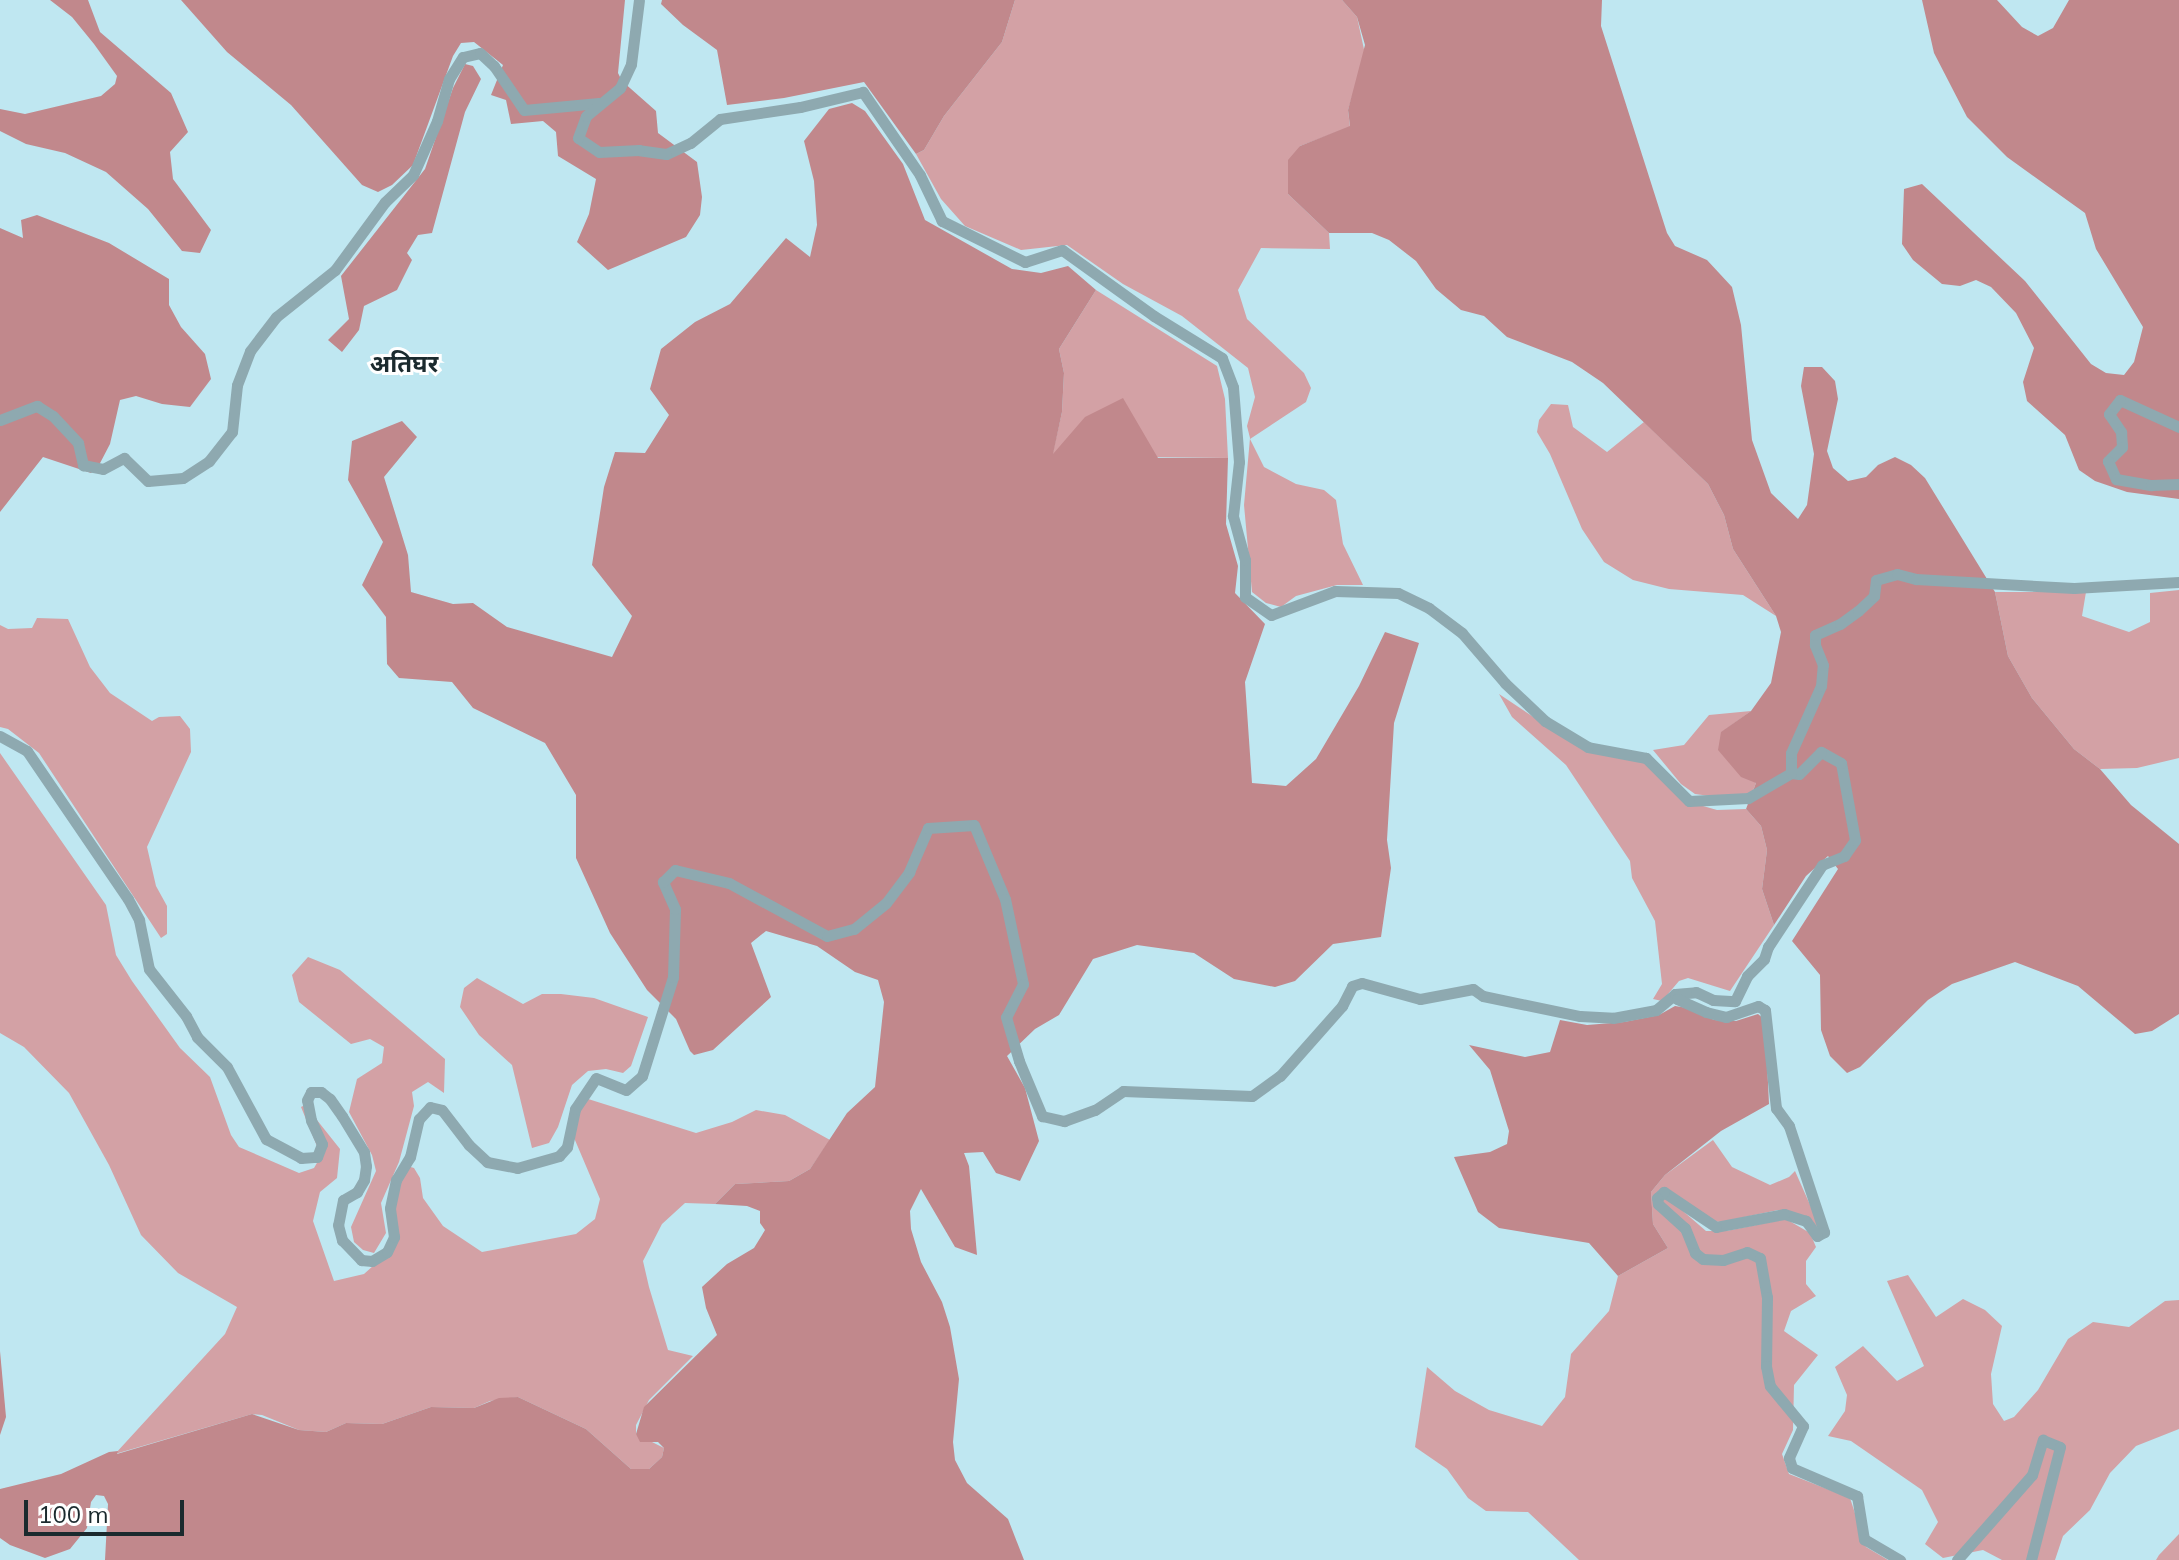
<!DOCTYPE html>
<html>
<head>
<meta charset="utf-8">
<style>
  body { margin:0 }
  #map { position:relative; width:2179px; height:1560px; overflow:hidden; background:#bfe7f1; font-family:Mulish,"Noto Sans Devanagari",sans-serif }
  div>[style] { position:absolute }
  .green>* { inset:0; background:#d3a1a5 }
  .forest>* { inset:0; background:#c1888c }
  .street>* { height:11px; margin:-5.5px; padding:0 5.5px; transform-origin:5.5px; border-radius:5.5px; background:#8ea9b0 }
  span { translate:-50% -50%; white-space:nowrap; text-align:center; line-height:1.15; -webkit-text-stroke:6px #fff; paint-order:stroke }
  .quarter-label { font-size:24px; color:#1b2a2e; font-weight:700 }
  .scale { position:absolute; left:24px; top:1500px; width:160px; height:36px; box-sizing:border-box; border:4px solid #1b2a2e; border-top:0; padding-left:10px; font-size:24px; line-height:28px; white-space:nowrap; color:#1b2a2e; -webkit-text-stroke:6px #fff; paint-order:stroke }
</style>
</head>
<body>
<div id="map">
  <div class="green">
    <div style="clip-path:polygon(1015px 0,1342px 0,1357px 17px,1365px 54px,1348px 110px,1350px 127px,1300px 146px,1288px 194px,1329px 233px,1330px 249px,1261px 248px,1238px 290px,1247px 319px,1304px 373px,1311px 388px,1306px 402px,1250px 439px,1264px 467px,1296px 484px,1324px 490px,1336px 500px,1343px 544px,1363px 585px,1337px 585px,1296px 596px,1281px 607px,1266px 603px,1252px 592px,1244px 505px,1250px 438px,1247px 426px,1255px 397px,1248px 368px,1182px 316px,1123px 284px,1067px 245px,1021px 250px,965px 226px,941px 199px,916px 154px,924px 150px,944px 116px,1002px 42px)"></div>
    <div style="clip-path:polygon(1096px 290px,1217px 366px,1225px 399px,1228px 458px,1052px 456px,1062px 412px,1064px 373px,1059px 349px)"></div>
    <div style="clip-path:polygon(1551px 404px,1568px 405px,1573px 427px,1607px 452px,1644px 422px,1708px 484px,1724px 515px,1733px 549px,1776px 616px,1743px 595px,1669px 589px,1633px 580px,1604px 562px,1582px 529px,1550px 454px,1537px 432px,1539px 420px)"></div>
    <div style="clip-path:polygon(2179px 590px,2179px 758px,2137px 768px,2100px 769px,2074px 749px,2032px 698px,2008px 656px,1995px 592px,2086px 592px,2082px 616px,2129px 632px,2150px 622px,2150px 593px)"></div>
    <div style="clip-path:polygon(37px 618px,68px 619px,90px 667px,110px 693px,152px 721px,159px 717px,180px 716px,190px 729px,191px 752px,147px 847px,156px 886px,167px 906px,167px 934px,161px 938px,39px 753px,8px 729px,0 727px,0 625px,8px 629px,32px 628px)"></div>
    <div style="clip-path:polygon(1499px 694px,1583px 750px,1647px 763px,1682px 800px,1717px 810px,1746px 809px,1761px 826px,1767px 850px,1762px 889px,1774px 925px,1730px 991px,1688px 978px,1679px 981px,1662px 1001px,1653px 999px,1662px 984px,1655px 921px,1632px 878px,1630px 861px,1566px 765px,1512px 717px)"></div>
    <div style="clip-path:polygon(1751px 711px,1722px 732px,1756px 783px,1752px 793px,1717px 797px,1695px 794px,1681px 784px,1653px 750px,1684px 745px,1709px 715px)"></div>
    <div style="clip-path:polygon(0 753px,106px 905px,116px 955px,132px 981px,180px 1048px,210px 1077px,231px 1135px,239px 1147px,299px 1173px,314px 1168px,321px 1156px,301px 1107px,305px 1105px,340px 1149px,337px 1178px,320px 1192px,313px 1221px,334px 1281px,364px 1274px,383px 1257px,393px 1228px,392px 1210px,404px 1165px,414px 1168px,420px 1178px,423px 1198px,443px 1226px,482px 1252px,576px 1234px,595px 1219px,600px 1199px,572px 1133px,585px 1098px,696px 1133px,732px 1122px,756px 1110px,785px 1115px,830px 1140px,810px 1169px,789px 1181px,735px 1184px,715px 1204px,685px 1203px,662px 1224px,643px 1261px,649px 1287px,668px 1350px,693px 1356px,649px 1400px,636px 1425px,636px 1434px,664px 1448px,662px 1457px,649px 1469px,631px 1469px,586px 1429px,518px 1397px,490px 1401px,474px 1408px,431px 1407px,382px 1424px,346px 1423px,326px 1432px,299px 1430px,262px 1415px,252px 1414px,115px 1454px,225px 1334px,237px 1307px,178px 1273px,141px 1235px,109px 1165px,69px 1093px,24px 1047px,0 1033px)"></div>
    <div style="clip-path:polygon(308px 957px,340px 970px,445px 1059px,444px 1093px,428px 1082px,412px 1092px,414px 1106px,399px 1162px,381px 1203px,386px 1233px,374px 1253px,363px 1250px,354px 1242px,351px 1227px,376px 1171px,372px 1155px,349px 1112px,357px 1079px,382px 1063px,384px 1047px,370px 1039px,351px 1044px,299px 1002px,292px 975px)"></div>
    <div style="clip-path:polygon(477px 978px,523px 1004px,542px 994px,561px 994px,594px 998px,648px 1017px,631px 1066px,623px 1073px,606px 1069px,588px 1071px,572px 1085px,558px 1127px,549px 1143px,532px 1148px,512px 1065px,479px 1035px,460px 1007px,464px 988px)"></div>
    <div style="clip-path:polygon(1713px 1140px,1732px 1167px,1770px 1185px,1789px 1177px,1795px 1171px,1819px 1225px,1815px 1227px,1796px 1214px,1778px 1210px,1721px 1222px,1710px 1221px,1669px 1199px,1706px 1231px,1726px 1231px,1786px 1219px,1810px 1233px,1816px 1247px,1806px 1261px,1806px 1284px,1816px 1296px,1791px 1311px,1784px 1331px,1818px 1355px,1794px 1385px,1793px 1430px,1782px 1454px,1789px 1474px,1850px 1498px,1866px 1547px,1888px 1560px,1579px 1560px,1528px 1512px,1486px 1511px,1468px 1498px,1447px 1469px,1415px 1447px,1427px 1367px,1455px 1391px,1489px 1410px,1542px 1426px,1565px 1397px,1571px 1354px,1609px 1311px,1618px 1276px,1668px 1248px,1653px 1224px,1651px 1192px,1665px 1175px)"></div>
    <div style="clip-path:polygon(1908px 1275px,1936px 1317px,1963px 1299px,1985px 1310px,2002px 1326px,1991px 1374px,1993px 1404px,2004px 1421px,2014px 1417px,2038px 1390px,2068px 1339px,2093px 1322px,2129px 1327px,2165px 1301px,2179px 1300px,2179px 1429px,2136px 1446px,2110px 1473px,2090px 1510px,2063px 1536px,2055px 1560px,2002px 1560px,1983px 1550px,1943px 1558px,1925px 1544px,1938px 1522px,1922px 1490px,1851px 1441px,1828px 1436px,1845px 1411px,1847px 1395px,1835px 1367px,1863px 1346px,1897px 1381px,1924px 1366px,1887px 1281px)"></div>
    <div style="clip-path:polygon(2179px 1534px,2179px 1560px,2156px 1560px,2159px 1555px)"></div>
  </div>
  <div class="forest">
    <div style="clip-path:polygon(50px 0,88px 0,100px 32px,171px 93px,188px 132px,170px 152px,173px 179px,211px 230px,200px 253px,182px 251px,148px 209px,106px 172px,65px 153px,26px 144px,0 131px,0 109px,25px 114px,101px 96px,115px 84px,117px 76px,94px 44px,72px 17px)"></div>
    <div style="clip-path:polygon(181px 0,625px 0,618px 73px,622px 81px,656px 111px,658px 133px,697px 162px,702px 197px,700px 215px,686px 237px,608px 270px,577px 242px,589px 214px,596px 179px,558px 156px,556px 132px,543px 121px,511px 124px,506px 100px,491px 95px,503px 65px,474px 42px,461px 43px,453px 56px,413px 165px,392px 185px,378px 192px,362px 185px,291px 105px,227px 52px)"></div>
    <div style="clip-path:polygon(662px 0,1015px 0,1002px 42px,944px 116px,924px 150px,916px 154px,864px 82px,784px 98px,727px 105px,717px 50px,683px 25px,661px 4px)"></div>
    <div style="clip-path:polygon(1342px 0,1602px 0,1601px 26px,1667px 233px,1675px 246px,1707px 260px,1732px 287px,1741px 325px,1752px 440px,1771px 493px,1798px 519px,1807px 505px,1814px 454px,1801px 386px,1804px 367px,1822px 367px,1835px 381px,1838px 399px,1827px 451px,1833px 468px,1848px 481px,1866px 477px,1878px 465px,1895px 457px,1911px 465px,1925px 478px,1995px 592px,2008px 656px,2032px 698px,2074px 749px,2100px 769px,2131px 805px,2179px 844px,2179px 1014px,2152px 1031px,2135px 1034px,2078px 986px,2015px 962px,1952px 984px,1928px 1000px,1860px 1067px,1847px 1073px,1830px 1056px,1821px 1030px,1820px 975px,1792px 941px,1838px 869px,1828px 856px,1806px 876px,1774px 925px,1762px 889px,1767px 850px,1761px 826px,1746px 809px,1756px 783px,1741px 777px,1718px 750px,1721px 732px,1751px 711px,1771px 683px,1781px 632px,1776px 616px,1733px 549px,1724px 515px,1708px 484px,1603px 383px,1572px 362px,1507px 337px,1484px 316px,1461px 310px,1436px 289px,1416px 261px,1389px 240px,1372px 233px,1329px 233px,1288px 194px,1288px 160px,1300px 146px,1350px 126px,1348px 110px,1365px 45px,1357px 17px)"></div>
    <div style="clip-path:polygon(1922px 0,1997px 0,2022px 27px,2038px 36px,2053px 28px,2069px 0,2179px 0,2179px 499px,2127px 492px,2095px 481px,2079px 470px,2065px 435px,2027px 401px,2023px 382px,2034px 348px,2016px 313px,1991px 287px,1976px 280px,1960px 286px,1942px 284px,1913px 260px,1902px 244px,1904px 189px,1922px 184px,2025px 281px,2091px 364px,2106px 373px,2124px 375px,2134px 362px,2143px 327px,2096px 249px,2085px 213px,2007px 157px,1967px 117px,1934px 53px)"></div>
    <div style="clip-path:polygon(465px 64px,473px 66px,481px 79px,465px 112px,432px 233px,418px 235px,407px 253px,412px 260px,397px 290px,364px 306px,359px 330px,342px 352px,328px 340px,349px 319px,341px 276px,425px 169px,453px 88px)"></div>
    <div style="clip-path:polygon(852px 103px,865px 111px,903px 164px,925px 220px,1012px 269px,1041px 273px,1068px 266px,1096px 290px,1059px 349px,1064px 373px,1062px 412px,1053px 454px,1085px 417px,1123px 398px,1158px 458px,1228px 458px,1226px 524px,1238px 566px,1235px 593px,1265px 624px,1245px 682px,1252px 783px,1286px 786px,1316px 759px,1359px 686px,1385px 632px,1419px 643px,1394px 723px,1387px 840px,1391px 868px,1381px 937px,1333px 944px,1295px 981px,1275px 987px,1234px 979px,1194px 953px,1137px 945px,1093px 959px,1059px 1015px,1035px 1029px,1007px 1056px,1025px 1088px,1039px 1141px,1020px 1181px,996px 1173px,983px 1152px,964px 1153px,969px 1166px,977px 1255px,955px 1247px,921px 1189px,910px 1211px,911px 1229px,921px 1262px,942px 1302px,950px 1327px,959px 1379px,953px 1442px,955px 1460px,967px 1483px,1008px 1519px,1024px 1560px,105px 1560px,108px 1504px,104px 1496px,96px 1495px,91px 1502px,87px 1528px,70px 1549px,45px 1558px,10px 1545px,0 1538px,0 1489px,61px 1474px,109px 1452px,118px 1451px,117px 1454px,252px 1414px,299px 1430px,326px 1432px,346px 1423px,382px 1424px,431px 1407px,474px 1408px,499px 1398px,518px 1397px,586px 1429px,631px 1469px,649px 1469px,662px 1457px,664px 1448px,658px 1442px,640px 1442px,636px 1434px,644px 1407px,717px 1335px,706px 1308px,702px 1287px,727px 1264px,754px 1248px,765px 1230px,760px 1223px,760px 1211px,747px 1206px,715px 1204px,735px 1184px,789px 1181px,810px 1169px,847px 1113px,875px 1087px,884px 1002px,878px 980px,855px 972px,817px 946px,766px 931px,751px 943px,771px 997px,713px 1050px,694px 1055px,690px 1051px,676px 1019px,647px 990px,610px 933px,576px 858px,576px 795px,545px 743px,473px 708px,452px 682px,399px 678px,387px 664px,386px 617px,362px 585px,383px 542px,348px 480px,352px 441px,402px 421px,417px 437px,384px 477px,408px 555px,411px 592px,453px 604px,473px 603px,507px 627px,612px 657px,632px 616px,592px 565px,604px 487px,615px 452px,645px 453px,669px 415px,650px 389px,661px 349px,695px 322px,730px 304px,786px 238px,810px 257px,817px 225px,814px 181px,804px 141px,829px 109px)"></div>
    <div style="clip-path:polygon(37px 215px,109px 243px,169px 279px,169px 305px,181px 327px,205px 354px,211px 379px,190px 407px,162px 404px,136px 396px,120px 400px,110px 444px,98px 467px,91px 473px,43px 457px,0 512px,0 228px,23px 238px,21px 220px)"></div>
    <div style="clip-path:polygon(1675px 1006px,1694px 1009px,1714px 1020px,1736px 1021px,1758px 1014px,1765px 1020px,1769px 1104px,1721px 1131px,1665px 1175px,1651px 1192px,1653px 1224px,1668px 1248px,1618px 1276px,1589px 1243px,1499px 1228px,1478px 1212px,1454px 1157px,1490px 1152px,1507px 1144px,1509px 1131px,1490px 1070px,1469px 1045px,1525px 1057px,1550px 1052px,1560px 1020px,1587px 1025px,1624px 1022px,1659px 1015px)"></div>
    <div style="clip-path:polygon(0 1351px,6px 1417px,0 1435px)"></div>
  </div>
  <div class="street">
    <div style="left:0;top:420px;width:40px;rotate:-21deg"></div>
    <div style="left:37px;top:406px;width:19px;rotate:32deg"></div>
    <div style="left:53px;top:416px;width:37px;rotate:47deg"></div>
    <div style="left:78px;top:443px;width:23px;rotate:77deg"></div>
    <div style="left:83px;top:465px;width:20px;rotate:11deg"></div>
    <div style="left:103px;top:469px;width:24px;rotate:-28deg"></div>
    <div style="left:124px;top:458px;width:33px;rotate:44deg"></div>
    <div style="left:148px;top:481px;width:35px;rotate:-5deg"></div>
    <div style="left:183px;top:478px;width:31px;rotate:-33deg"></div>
    <div style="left:209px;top:461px;width:37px;rotate:-52deg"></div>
    <div style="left:232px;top:432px;width:47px;rotate:-83.9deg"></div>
    <div style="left:237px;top:385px;width:36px;rotate:-69deg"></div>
    <div style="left:250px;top:351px;width:43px;rotate:-52.6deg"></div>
    <div style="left:276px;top:317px;width:75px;rotate:-38.5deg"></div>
    <div style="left:335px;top:270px;width:84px;rotate:-53.7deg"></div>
    <div style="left:385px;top:202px;width:39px;rotate:-44deg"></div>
    <div style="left:413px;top:175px;width:59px;rotate:-66deg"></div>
    <div style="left:437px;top:121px;width:44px;rotate:-74.1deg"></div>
    <div style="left:449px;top:79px;width:26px;rotate:-58deg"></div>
    <div style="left:463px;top:57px;width:17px;rotate:-13deg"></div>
    <div style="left:480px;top:53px;width:19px;rotate:43deg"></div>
    <div style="left:494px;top:66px;width:53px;rotate:55.7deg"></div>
    <div style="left:524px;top:110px;width:75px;rotate:-5.3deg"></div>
    <div style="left:2179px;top:427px;width:65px;rotate:-155.4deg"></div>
    <div style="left:2120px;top:400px;width:18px;rotate:128deg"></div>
    <div style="left:2109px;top:414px;width:22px;rotate:56deg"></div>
    <div style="left:2121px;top:432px;width:15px;rotate:86deg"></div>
    <div style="left:2122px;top:447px;width:20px;rotate:135deg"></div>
    <div style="left:2108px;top:461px;width:20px;rotate:66deg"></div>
    <div style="left:2116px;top:479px;width:36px;rotate:10deg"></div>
    <div style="left:2151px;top:485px;width:28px;rotate:-2deg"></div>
    <div style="left:0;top:736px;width:31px;rotate:29deg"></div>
    <div style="left:27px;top:751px;width:179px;rotate:55.7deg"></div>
    <div style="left:128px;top:899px;width:24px;rotate:62deg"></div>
    <div style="left:139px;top:920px;width:50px;rotate:78.5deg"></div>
    <div style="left:149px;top:969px;width:60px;rotate:51.8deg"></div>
    <div style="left:186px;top:1016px;width:24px;rotate:62deg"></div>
    <div style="left:197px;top:1037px;width:42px;rotate:45deg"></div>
    <div style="left:227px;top:1067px;width:82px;rotate:61.6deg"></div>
    <div style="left:266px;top:1139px;width:40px;rotate:28deg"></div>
    <div style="left:301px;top:1158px;width:16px;rotate:-4deg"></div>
    <div style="left:317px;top:1157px;width:14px;rotate:-69deg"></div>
    <div style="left:322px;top:1144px;width:26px;rotate:-115deg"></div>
    <div style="left:311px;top:1120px;width:20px;rotate:-101deg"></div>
    <div style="left:307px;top:1100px;width:9px;rotate:-63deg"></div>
    <div style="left:311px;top:1092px;width:10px"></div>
    <div style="left:321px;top:1092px;width:11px;rotate:38deg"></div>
    <div style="left:330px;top:1099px;width:21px;rotate:55deg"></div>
    <div style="left:342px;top:1116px;width:42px;rotate:58.6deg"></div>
    <div style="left:364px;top:1152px;width:14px;rotate:82deg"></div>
    <div style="left:366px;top:1166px;width:14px;rotate:98deg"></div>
    <div style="left:364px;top:1180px;width:14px;rotate:120deg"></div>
    <div style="left:357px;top:1192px;width:16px;rotate:150deg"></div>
    <div style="left:343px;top:1200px;width:25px;rotate:101deg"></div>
    <div style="left:338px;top:1225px;width:16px;rotate:75deg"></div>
    <div style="left:342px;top:1240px;width:28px;rotate:46deg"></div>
    <div style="left:361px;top:1260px;width:11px;rotate:5deg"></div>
    <div style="left:372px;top:1261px;width:17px;rotate:-31deg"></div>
    <div style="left:387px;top:1252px;width:17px;rotate:-65deg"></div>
    <div style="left:394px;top:1237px;width:29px;rotate:-98deg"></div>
    <div style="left:390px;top:1208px;width:29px;rotate:-78deg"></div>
    <div style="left:396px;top:1180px;width:27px;rotate:-59deg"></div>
    <div style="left:410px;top:1157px;width:39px;rotate:-77deg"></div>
    <div style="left:419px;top:1119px;width:16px;rotate:-47deg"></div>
    <div style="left:430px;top:1107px;width:12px;rotate:14deg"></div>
    <div style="left:442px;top:1110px;width:44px;rotate:52.4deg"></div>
    <div style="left:469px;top:1145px;width:25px;rotate:43deg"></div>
    <div style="left:487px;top:1162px;width:31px;rotate:11deg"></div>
    <div style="left:517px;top:1168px;width:44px;rotate:-15.9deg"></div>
    <div style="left:559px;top:1156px;width:12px;rotate:-48deg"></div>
    <div style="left:567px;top:1147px;width:39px;rotate:-78deg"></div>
    <div style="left:575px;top:1109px;width:37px;rotate:-56deg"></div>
    <div style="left:596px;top:1078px;width:32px;rotate:22deg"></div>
    <div style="left:626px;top:1090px;width:21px;rotate:-41deg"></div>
    <div style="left:642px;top:1076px;width:104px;rotate:-72.6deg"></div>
    <div style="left:673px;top:977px;width:68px;rotate:-88.3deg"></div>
    <div style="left:675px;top:909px;width:30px;rotate:-114deg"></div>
    <div style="left:663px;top:882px;width:17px;rotate:-45deg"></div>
    <div style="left:675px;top:870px;width:56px;rotate:13.5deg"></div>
    <div style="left:729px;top:883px;width:111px;rotate:28.4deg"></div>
    <div style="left:827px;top:936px;width:28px;rotate:-15deg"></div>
    <div style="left:854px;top:929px;width:41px;rotate:-39.1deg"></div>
    <div style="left:886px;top:903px;width:39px;rotate:-53deg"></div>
    <div style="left:909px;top:872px;width:48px;rotate:-66.6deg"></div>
    <div style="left:928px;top:828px;width:46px;rotate:-3.7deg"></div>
    <div style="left:974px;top:825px;width:80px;rotate:67.3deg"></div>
    <div style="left:1005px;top:899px;width:87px;rotate:78deg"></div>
    <div style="left:1023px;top:984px;width:37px;rotate:117deg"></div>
    <div style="left:1006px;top:1017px;width:46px;rotate:73.5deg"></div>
    <div style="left:1019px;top:1061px;width:60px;rotate:67.3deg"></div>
    <div style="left:1042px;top:1116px;width:23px;rotate:13deg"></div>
    <div style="left:1064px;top:1121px;width:33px;rotate:-20deg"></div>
    <div style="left:1095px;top:1110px;width:34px;rotate:-34deg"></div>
    <div style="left:1123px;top:1091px;width:129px;rotate:2.2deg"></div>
    <div style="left:1252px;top:1096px;width:34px;rotate:-36deg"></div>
    <div style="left:1280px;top:1076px;width:94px;rotate:-48.5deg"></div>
    <div style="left:1342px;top:1006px;width:22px;rotate:-63deg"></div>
    <div style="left:1352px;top:986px;width:10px;rotate:-17deg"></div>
    <div style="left:1362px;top:983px;width:60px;rotate:15.4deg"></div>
    <div style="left:1420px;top:999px;width:54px;rotate:-10.7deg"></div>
    <div style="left:1473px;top:989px;width:12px;rotate:35deg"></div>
    <div style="left:1483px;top:996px;width:99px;rotate:11.7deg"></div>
    <div style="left:1580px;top:1016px;width:33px;rotate:3deg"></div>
    <div style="left:1613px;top:1018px;width:44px;rotate:-10.5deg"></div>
    <div style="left:1656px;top:1010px;width:25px;rotate:-40deg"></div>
    <div style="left:1675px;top:994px;width:21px;rotate:-5deg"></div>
    <div style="left:1696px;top:992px;width:19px;rotate:25deg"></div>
    <div style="left:1713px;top:1000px;width:22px;rotate:3deg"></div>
    <div style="left:1735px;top:1001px;width:28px;rotate:-64deg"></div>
    <div style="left:1747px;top:976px;width:24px;rotate:-45deg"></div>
    <div style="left:1764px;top:959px;width:13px;rotate:-72deg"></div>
    <div style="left:1768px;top:947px;width:98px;rotate:-56.6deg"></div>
    <div style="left:1822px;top:865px;width:24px;rotate:-22deg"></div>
    <div style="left:1844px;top:856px;width:19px;rotate:-55deg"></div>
    <div style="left:1855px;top:840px;width:78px;rotate:-100.3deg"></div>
    <div style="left:1841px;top:763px;width:23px;rotate:-151deg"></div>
    <div style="left:1821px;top:752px;width:31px;rotate:135deg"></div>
    <div style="left:1799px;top:774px;width:8px;rotate:-173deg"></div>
    <div style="left:1791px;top:773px;width:50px;rotate:149.8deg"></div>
    <div style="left:1748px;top:798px;width:59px;rotate:177.1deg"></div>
    <div style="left:1689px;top:801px;width:61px;rotate:-135deg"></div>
    <div style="left:1646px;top:758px;width:59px;rotate:-169.3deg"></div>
    <div style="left:1588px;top:747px;width:50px;rotate:-148.8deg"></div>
    <div style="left:1545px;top:721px;width:55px;rotate:-136.5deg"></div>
    <div style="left:1505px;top:683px;width:66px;rotate:-130.7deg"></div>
    <div style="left:1462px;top:633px;width:41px;rotate:-142.9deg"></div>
    <div style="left:1429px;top:608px;width:34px;rotate:-154deg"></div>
    <div style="left:1398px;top:593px;width:63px;rotate:-178.2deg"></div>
    <div style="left:1335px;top:591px;width:68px;rotate:159.4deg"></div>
    <div style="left:1271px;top:615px;width:32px;rotate:-145deg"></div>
    <div style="left:1245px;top:597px;width:37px;rotate:-90deg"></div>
    <div style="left:1245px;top:560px;width:46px;rotate:-105.3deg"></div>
    <div style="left:1233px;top:516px;width:54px;rotate:-83.7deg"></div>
    <div style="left:1239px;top:462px;width:75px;rotate:-94.6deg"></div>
    <div style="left:1233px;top:387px;width:31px;rotate:-111deg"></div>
    <div style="left:1222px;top:358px;width:80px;rotate:-148.3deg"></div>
    <div style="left:1154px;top:316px;width:113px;rotate:-144.3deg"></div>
    <div style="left:1062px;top:250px;width:39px;rotate:162deg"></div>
    <div style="left:1025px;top:262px;width:93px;rotate:-153.7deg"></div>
    <div style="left:942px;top:221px;width:51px;rotate:-115.6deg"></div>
    <div style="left:920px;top:175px;width:101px;rotate:-124.5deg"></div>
    <div style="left:863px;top:92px;width:65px;rotate:166.6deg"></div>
    <div style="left:800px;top:107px;width:81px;rotate:171.5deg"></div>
    <div style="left:720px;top:119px;width:38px;rotate:141deg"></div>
    <div style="left:690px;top:143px;width:26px;rotate:155deg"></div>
    <div style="left:666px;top:154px;width:27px;rotate:-172deg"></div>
    <div style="left:639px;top:150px;width:40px;rotate:177.1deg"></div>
    <div style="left:599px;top:152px;width:25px;rotate:-146deg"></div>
    <div style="left:578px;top:138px;width:23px;rotate:-70deg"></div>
    <div style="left:586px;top:116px;width:44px;rotate:-39.5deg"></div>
    <div style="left:620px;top:88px;width:26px;rotate:-65deg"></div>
    <div style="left:631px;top:64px;width:64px;rotate:-82.9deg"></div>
    <div style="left:1791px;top:773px;width:20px;rotate:-90deg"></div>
    <div style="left:1791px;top:753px;width:73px;rotate:-65.9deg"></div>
    <div style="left:1821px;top:686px;width:21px;rotate:-85deg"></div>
    <div style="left:1823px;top:665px;width:22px;rotate:-112deg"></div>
    <div style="left:1815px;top:645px;width:10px;rotate:-90deg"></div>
    <div style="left:1815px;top:635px;width:27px;rotate:-24deg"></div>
    <div style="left:1840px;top:624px;width:22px;rotate:-36deg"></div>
    <div style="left:1858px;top:611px;width:22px;rotate:-43deg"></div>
    <div style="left:1874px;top:596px;width:16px;rotate:-83deg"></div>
    <div style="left:1876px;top:580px;width:22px;rotate:-16deg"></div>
    <div style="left:1897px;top:574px;width:20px;rotate:15deg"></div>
    <div style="left:1916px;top:579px;width:158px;rotate:3.3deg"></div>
    <div style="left:2074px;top:588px;width:105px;rotate:-3.3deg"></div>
    <div style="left:1675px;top:994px;width:5px;rotate:68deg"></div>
    <div style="left:1677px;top:999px;width:32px;rotate:24deg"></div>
    <div style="left:1706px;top:1012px;width:21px;rotate:14deg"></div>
    <div style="left:1726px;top:1017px;width:34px;rotate:-19deg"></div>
    <div style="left:1758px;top:1006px;width:8px;rotate:30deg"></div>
    <div style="left:1765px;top:1010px;width:99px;rotate:83.6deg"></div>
    <div style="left:1776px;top:1108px;width:22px;rotate:54deg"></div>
    <div style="left:1789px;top:1126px;width:112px;rotate:71.7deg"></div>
    <div style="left:1824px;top:1232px;width:8px;rotate:150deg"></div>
    <div style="left:1817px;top:1236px;width:19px;rotate:-126deg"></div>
    <div style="left:1806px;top:1221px;width:23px;rotate:-162deg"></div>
    <div style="left:1784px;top:1214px;width:69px;rotate:169.2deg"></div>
    <div style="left:1716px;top:1227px;width:63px;rotate:-146.1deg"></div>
    <div style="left:1664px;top:1192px;width:9px;rotate:139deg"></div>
    <div style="left:1657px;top:1198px;width:6px;rotate:81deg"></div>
    <div style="left:1658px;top:1204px;width:36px;rotate:42deg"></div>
    <div style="left:1685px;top:1228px;width:27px;rotate:68deg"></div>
    <div style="left:1695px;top:1253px;width:10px;rotate:37deg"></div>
    <div style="left:1703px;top:1259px;width:20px;rotate:3deg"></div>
    <div style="left:1723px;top:1260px;width:25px;rotate:-18deg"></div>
    <div style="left:1747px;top:1252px;width:14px;rotate:25deg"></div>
    <div style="left:1760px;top:1258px;width:40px;rotate:80deg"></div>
    <div style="left:1767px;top:1297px;width:69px;rotate:90.8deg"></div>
    <div style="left:1766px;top:1366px;width:20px;rotate:79deg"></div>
    <div style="left:1770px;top:1386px;width:52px;rotate:50.5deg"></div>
    <div style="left:1803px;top:1426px;width:35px;rotate:114deg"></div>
    <div style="left:1789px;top:1458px;width:10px;rotate:73deg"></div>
    <div style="left:1792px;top:1468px;width:71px;rotate:23.3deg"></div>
    <div style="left:1857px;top:1496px;width:44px;rotate:80.8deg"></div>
    <div style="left:1864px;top:1539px;width:42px;rotate:30.3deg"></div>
    <div style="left:1957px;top:1560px;width:113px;rotate:-48.6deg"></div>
    <div style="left:2032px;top:1475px;width:37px;rotate:-73deg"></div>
    <div style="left:2043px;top:1440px;width:18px;rotate:22deg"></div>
    <div style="left:2060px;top:1447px;width:117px;rotate:104.4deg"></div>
  </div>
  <div class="quarter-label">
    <span style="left:404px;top:364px">अतिघर</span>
  </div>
  <div class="scale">100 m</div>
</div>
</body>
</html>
